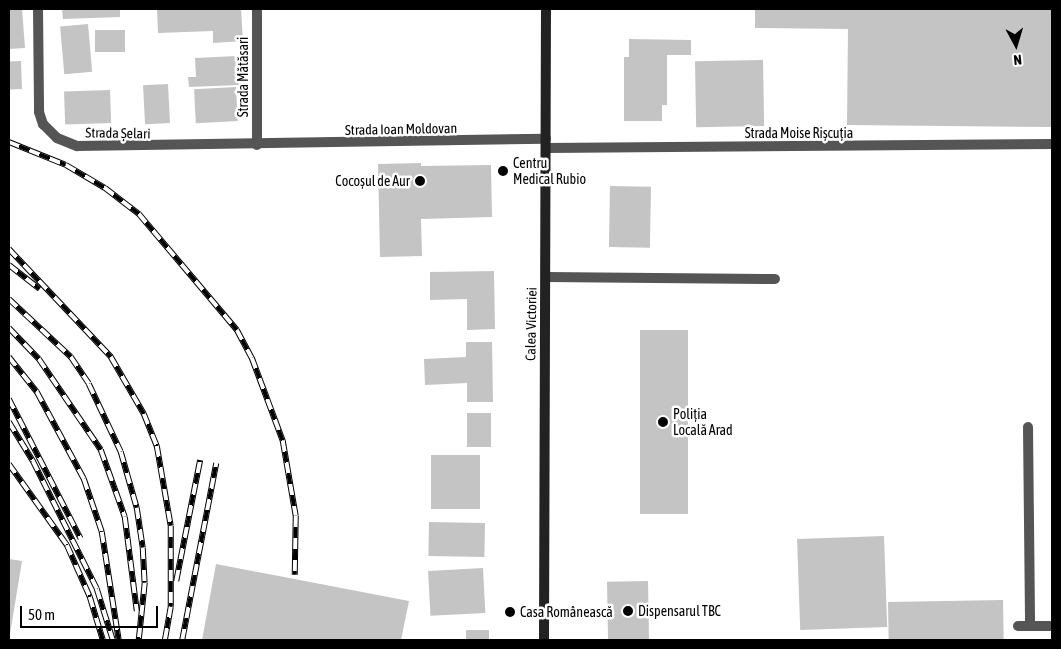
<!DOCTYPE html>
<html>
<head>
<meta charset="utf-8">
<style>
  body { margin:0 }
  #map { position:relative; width:1061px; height:649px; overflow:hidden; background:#fff; font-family:"Asap Condensed",sans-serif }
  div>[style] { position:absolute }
  .building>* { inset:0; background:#c4c4c4; transform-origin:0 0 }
  .lane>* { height:10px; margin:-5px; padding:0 5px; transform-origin:5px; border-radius:5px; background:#555 }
  .street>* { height:10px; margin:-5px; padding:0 5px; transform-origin:5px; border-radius:5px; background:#555 }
  .secondary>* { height:10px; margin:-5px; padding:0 5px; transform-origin:5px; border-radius:5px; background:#222 }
  .rail>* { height:5.5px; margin-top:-2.75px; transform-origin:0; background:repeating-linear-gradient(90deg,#fff 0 11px,#000 0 22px); box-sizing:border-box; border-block:1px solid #000 }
  .dots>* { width:14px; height:14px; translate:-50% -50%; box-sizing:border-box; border:2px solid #fff; border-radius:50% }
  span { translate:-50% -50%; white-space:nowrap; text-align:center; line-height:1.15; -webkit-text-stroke:5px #fff; paint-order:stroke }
  .street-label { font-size:14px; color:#000 }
  .poi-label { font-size:14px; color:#000 }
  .left { translate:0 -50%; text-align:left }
  .right { translate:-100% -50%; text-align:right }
  .frame { position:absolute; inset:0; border:10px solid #000; pointer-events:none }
  .north { position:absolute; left:991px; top:20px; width:50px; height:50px; -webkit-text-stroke:4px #fff; paint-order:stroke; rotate:174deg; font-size:14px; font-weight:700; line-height:20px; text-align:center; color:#000 }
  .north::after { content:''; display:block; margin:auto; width:18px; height:22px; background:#000; clip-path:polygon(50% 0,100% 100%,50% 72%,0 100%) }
  .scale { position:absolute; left:20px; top:606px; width:138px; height:22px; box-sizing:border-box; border:2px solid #000; border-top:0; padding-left:6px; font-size:15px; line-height:18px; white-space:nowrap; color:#000; -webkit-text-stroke:4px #fff; paint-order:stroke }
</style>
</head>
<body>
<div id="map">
  <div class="building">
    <div style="clip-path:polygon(9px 9px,22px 9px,25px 48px,9px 49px)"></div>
    <div style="clip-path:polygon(62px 9px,120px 9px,120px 17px,63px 19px)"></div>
    <div style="clip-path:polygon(157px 9px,241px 9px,243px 41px,213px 43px,213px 31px,158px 33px)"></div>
    <div style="clip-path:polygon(755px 9px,1052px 9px,1052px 127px,847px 125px,848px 29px,755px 28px)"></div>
    <div style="left:88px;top:24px;width:48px;height:28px;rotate:85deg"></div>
    <div style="left:125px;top:30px;width:22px;height:30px;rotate:90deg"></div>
    <div style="clip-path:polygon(629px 39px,691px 40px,691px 55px,667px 55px,667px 105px,662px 105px,662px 121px,624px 121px,624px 57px,629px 57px)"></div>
    <div style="clip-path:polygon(237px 56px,239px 85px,189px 87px,188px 77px,196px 77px,195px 58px)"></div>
    <div style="left:763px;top:60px;width:66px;height:68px;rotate:89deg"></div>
    <div style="left:21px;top:61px;width:28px;height:12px;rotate:88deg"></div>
    <div style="left:168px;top:84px;width:39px;height:25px;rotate:87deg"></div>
    <div style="left:236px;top:87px;width:34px;height:42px;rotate:87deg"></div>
    <div style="left:110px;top:90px;width:33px;height:46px;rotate:88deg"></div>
    <div style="clip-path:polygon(421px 163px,421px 166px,491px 165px,492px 217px,421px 219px,422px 256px,380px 257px,378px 164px)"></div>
    <div style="left:610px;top:186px;width:41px;height:61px;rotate:1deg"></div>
    <div style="clip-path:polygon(494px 271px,495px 329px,467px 330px,467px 299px,430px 300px,430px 272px)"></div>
    <div style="left:640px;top:330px;width:48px;height:184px"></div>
    <div style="clip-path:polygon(466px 342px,492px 342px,493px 402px,467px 402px,467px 383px,425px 385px,424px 359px,466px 357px)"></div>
    <div style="left:467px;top:413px;width:24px;height:34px"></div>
    <div style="left:431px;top:455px;width:49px;height:54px"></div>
    <div style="left:429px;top:522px;width:56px;height:34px;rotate:1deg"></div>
    <div style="left:884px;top:536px;width:91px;height:87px;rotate:88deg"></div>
    <div style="clip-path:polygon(9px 559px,22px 561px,10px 634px,9px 634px)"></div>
    <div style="clip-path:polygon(216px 564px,409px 601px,401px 640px,202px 640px)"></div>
    <div style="left:483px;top:568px;width:45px;height:55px;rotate:87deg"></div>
    <div style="left:648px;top:581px;width:59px;height:41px;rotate:89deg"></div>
    <div style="left:1003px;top:600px;width:40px;height:115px;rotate:89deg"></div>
    <div style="left:489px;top:630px;width:10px;height:23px;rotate:90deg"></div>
  </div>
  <div class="lane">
    <div style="left:546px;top:277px;width:229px;rotate:0.5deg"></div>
    <div style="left:1028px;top:427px;width:199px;rotate:89.4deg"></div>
    <div style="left:1018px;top:626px;width:34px"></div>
  </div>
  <div class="street">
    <div style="left:38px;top:9px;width:103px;rotate:89.4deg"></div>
    <div style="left:39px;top:112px;width:13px;rotate:72deg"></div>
    <div style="left:43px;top:124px;width:20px;rotate:45deg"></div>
    <div style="left:57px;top:138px;width:22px;rotate:22deg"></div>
    <div style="left:77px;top:146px;width:469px;rotate:-0.9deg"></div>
    <div style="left:257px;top:145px;width:136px;rotate:-90deg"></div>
    <div style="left:546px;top:148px;width:506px;rotate:-0.45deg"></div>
  </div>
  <div class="secondary">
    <div style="left:544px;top:640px;width:631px;rotate:-89.82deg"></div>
  </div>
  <div class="rail">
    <div style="left:9px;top:142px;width:61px;rotate:22deg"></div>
    <div style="left:66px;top:165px;width:45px;rotate:30.5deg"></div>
    <div style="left:105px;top:188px;width:43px;rotate:37.4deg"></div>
    <div style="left:139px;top:214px;width:152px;rotate:49.8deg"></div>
    <div style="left:237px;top:330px;width:32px;rotate:62deg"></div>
    <div style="left:252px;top:358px;width:89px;rotate:69.5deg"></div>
    <div style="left:283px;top:441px;width:76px;rotate:80.2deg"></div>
    <div style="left:296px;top:516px;width:59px;rotate:91deg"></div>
    <div style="left:9px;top:249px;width:149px;rotate:46.6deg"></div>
    <div style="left:111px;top:357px;width:66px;rotate:59.9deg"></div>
    <div style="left:144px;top:414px;width:35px;rotate:68deg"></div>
    <div style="left:157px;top:446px;width:81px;rotate:80.1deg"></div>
    <div style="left:171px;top:526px;width:81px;rotate:90deg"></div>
    <div style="left:171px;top:607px;width:34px;rotate:100deg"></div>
    <div style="left:9px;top:265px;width:39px;rotate:38deg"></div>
    <div style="left:9px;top:299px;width:85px;rotate:43.1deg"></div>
    <div style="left:71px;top:357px;width:32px;rotate:56deg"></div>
    <div style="left:89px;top:384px;width:75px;rotate:64.8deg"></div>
    <div style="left:121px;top:452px;width:58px;rotate:74.1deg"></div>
    <div style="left:137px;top:508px;width:40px;rotate:81.5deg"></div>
    <div style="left:143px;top:548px;width:35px;rotate:87deg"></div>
    <div style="left:145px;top:583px;width:57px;rotate:96deg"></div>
    <div style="left:9px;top:328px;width:43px;rotate:45.9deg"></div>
    <div style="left:39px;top:359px;width:110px;rotate:55.7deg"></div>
    <div style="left:101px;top:450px;width:71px;rotate:70.3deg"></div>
    <div style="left:125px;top:517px;width:95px;rotate:82.7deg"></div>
    <div style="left:9px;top:357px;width:45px;rotate:51.3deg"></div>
    <div style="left:37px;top:392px;width:99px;rotate:61.6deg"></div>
    <div style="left:84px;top:479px;width:56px;rotate:71.2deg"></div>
    <div style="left:102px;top:532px;width:109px;rotate:81.1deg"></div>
    <div style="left:9px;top:399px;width:157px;rotate:62.8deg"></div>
    <div style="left:9px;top:422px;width:46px;rotate:58.4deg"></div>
    <div style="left:33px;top:461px;width:143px;rotate:63.4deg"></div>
    <div style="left:97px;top:589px;width:53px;rotate:72.6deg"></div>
    <div style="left:9px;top:464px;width:100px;rotate:54.4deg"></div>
    <div style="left:67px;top:545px;width:57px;rotate:66.1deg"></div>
    <div style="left:90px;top:597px;width:45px;rotate:73.2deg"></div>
    <div style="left:176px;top:581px;width:123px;rotate:-78.8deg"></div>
    <div style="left:182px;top:640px;width:180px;rotate:-79.1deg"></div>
  </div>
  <div class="dots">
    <div style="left:503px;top:171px;background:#000"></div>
    <div style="left:420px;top:181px;background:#000"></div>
    <div style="left:663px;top:422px;background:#000"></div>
    <div style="left:628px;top:611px;background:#000"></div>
    <div style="left:510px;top:612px;background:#000"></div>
  </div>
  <div class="street-label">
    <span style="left:243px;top:77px;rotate:-90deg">Strada Mătăsari</span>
    <span style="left:401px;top:129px;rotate:-1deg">Strada Ioan Moldovan</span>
    <span style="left:118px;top:133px;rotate:1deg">Strada Șelari</span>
    <span style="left:799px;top:133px">Strada Moise Rișcuția</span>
    <span style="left:531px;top:324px;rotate:-89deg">Calea Victoriei</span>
  </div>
  <div class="poi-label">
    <span class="left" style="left:513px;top:171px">Centru<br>Medical Rubio</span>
    <span class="right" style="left:410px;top:181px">Cocoșul de Aur</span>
    <span class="left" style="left:673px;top:422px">Poliția<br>Locală Arad</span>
    <span class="left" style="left:638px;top:611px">Dispensarul TBC</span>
    <span class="left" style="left:520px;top:612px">Casa Românească</span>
  </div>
  <div class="frame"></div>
  <div class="north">N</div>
  <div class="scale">50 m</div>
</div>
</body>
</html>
